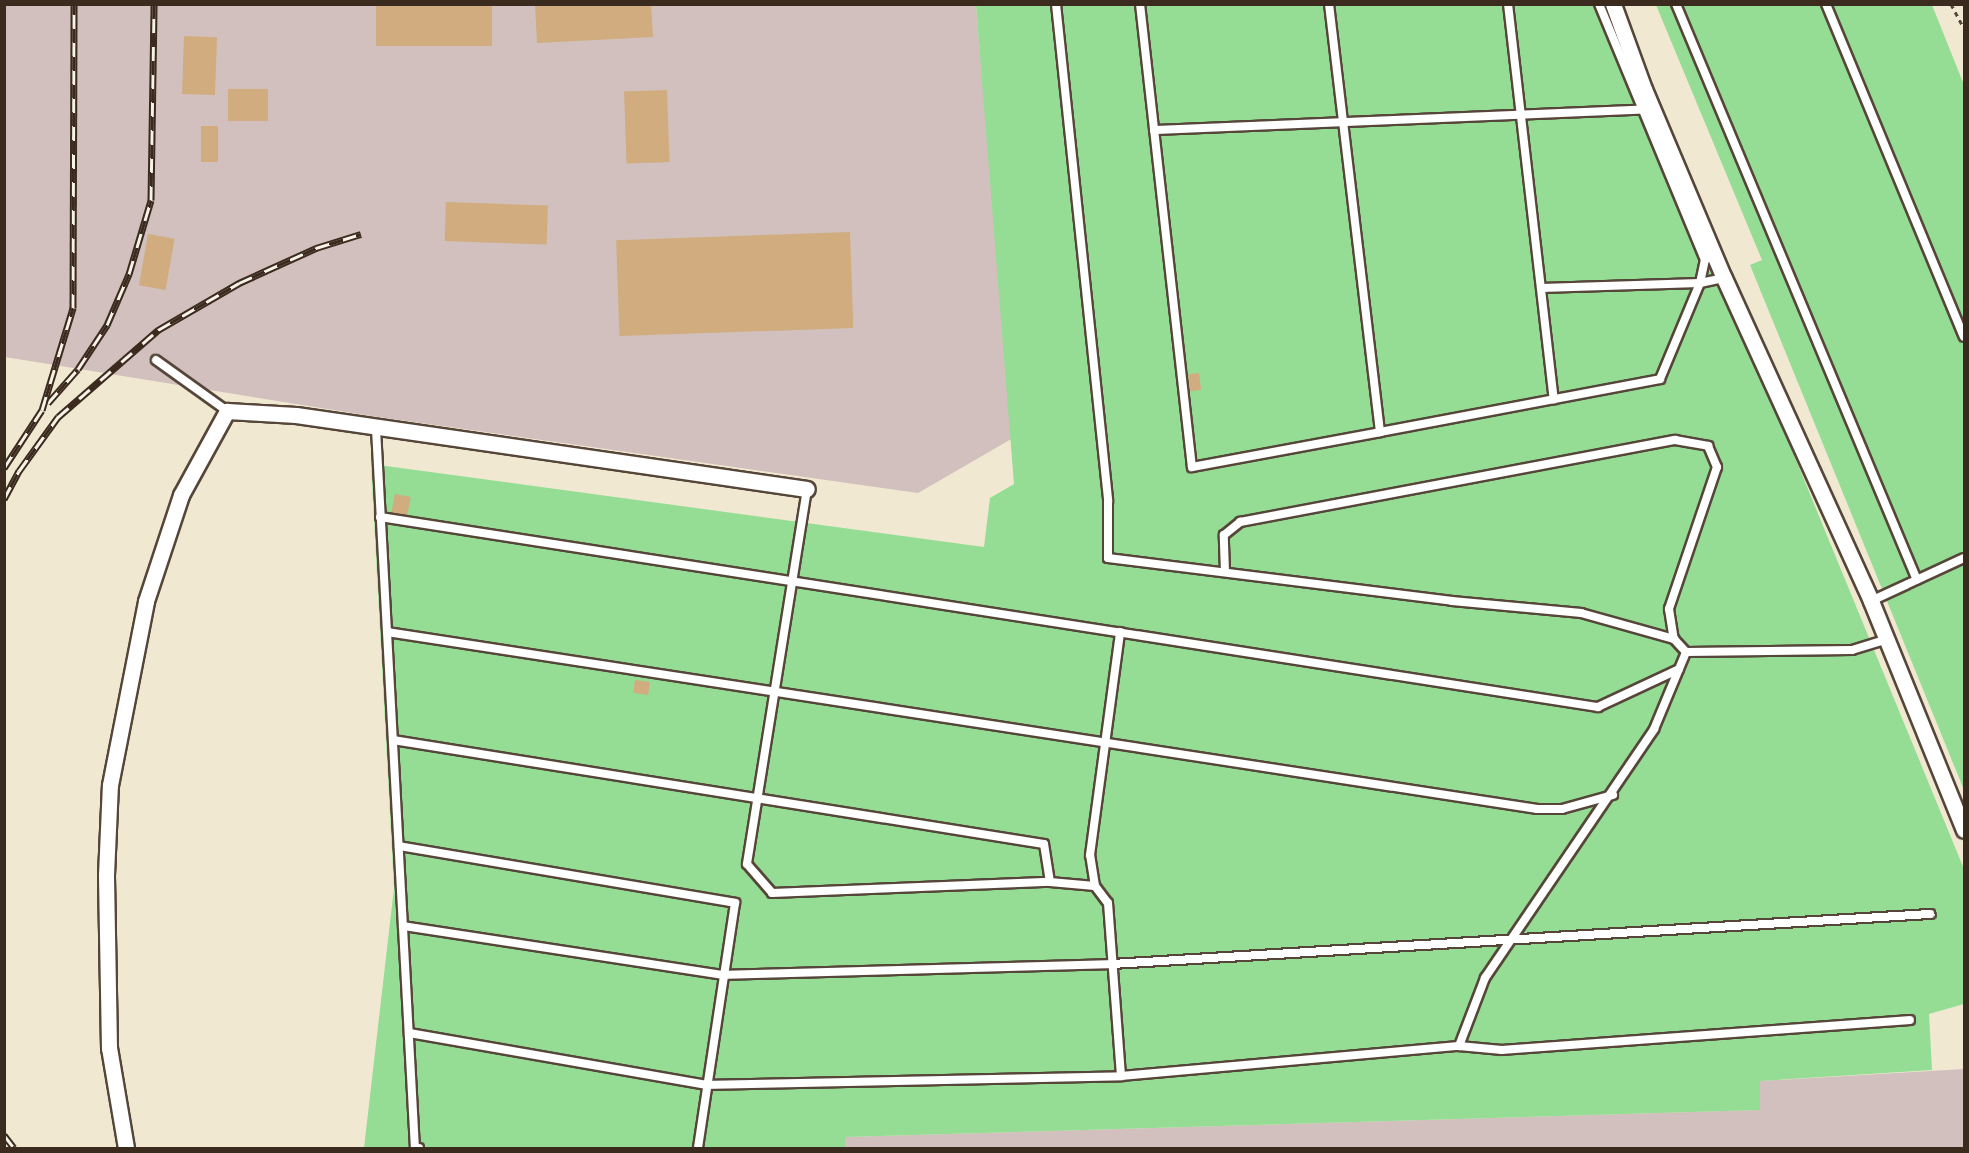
<!DOCTYPE html>
<html>
<head>
<meta charset="utf-8">
<style>
  body { margin:0 }
  #map { position:relative; width:1969px; height:1153px; overflow:hidden; background:#f0e8d0; font-family:"Shantell Sans",sans-serif }
  div>[style] { position:absolute }
  .industrial>* { inset:0; background:#d1c0bd }
  .green>* { inset:0; background:#95dc95 }
  .building>* { inset:0; background:#d0ac7f; transform-origin:0 0 }
  .path>* { height:3px; margin-top:-1.5px; transform-origin:0; background:repeating-linear-gradient(90deg,#564639 0 4.5px,transparent 0 9px) }
  .roads { filter:drop-shadow(2px 0 #564639) drop-shadow(-2px 0 #564639) drop-shadow(0 2px #564639) drop-shadow(0 -2px #564639) }
  .service>* { height:8px; margin:-4px; padding:0 4px; transform-origin:4px; border-radius:4px; background:#fff }
  .minor>* { height:15px; margin:-7.5px; padding:0 7.5px; transform-origin:7.5px; border-radius:7.5px; background:#fff }
  .rail>* { height:7px; margin-top:-3.5px; transform-origin:0; background:repeating-linear-gradient(90deg,#f7f3e8 0 14px,#3b2a1e 0 28px); box-sizing:border-box; border-block:2px solid #3b2a1e }
  span { translate:-50% -50%; white-space:nowrap; text-align:center; line-height:1.15; -webkit-text-stroke:6px #f7f3e8; paint-order:stroke }
  .frame { position:absolute; inset:0; border:6px solid #3b2a1e; pointer-events:none }
</style>
</head>
<body>
<div id="map">
  <div class="industrial">
    <div style="clip-path:polygon(4px 5px,976px 5px,1013px 438px,918px 493px,371px 416px,5px 357px)"></div>
    <div style="clip-path:polygon(1964px 1069px,1964px 1148px,845px 1148px,845px 1137px,1759px 1110px,1759px 1081px)"></div>
  </div>
  <div class="green">
    <div style="clip-path:polygon(976px 5px,1609px 5px,1964px 869px,1964px 1004px,1929px 1014px,1932px 1070px,1760px 1081px,1760px 1110px,845px 1137px,845px 1148px,364px 1148px,394px 888px,371px 464px,984px 547px,990px 498px,1014px 484px)"></div>
    <div style="clip-path:polygon(1656px 5px,1932px 5px,1964px 85px,1964px 790px,1750px 265px,1762px 260px)"></div>
  </div>
  <div class="building">
    <div style="left:376px;top:4px;width:116px;height:42px"></div>
    <div style="clip-path:polygon(535px 4px,651px 4px,653px 37px,537px 43px)"></div>
    <div style="left:184px;top:36px;width:33px;height:58px;rotate:2deg"></div>
    <div style="left:228px;top:89px;width:40px;height:32px"></div>
    <div style="left:667px;top:90px;width:72px;height:43px;rotate:88deg"></div>
    <div style="left:201px;top:126px;width:17px;height:36px"></div>
    <div style="left:446px;top:202px;width:102px;height:39px;rotate:2deg"></div>
    <div style="left:850px;top:232px;width:96px;height:234px;rotate:88deg"></div>
    <div style="left:148px;top:234px;width:27px;height:52px;rotate:10deg"></div>
    <div style="left:1199px;top:373px;width:17px;height:11px;rotate:83deg"></div>
    <div style="left:395px;top:494px;width:16px;height:19px;rotate:11deg"></div>
    <div style="left:635px;top:680px;width:15px;height:13px;rotate:8deg"></div>
  </div>
  <div class="path">
    <div style="left:1951px;top:4px;width:27px;rotate:62deg"></div>
  </div>
  <div class="roads">
    <div class="service">
      <div style="left:1056px;top:4px;width:500px;rotate:84deg"></div>
      <div style="left:1108px;top:501px;width:57px;rotate:90deg"></div>
      <div style="left:1108px;top:558px;width:347px;rotate:7.1deg"></div>
      <div style="left:1452px;top:601px;width:130px;rotate:5.3deg"></div>
      <div style="left:1581px;top:613px;width:97px;rotate:15.6deg"></div>
      <div style="left:1674px;top:639px;width:18px;rotate:47deg"></div>
      <div style="left:1140px;top:4px;width:466px;rotate:83.6deg"></div>
      <div style="left:1192px;top:467px;width:191px;rotate:-10.5deg"></div>
      <div style="left:1329px;top:4px;width:431px;rotate:83.2deg"></div>
      <div style="left:1380px;top:432px;width:285px;rotate:-10.7deg"></div>
      <div style="left:1660px;top:379px;width:104px;rotate:-67.4deg"></div>
      <div style="left:1700px;top:283px;width:25px;rotate:-12deg"></div>
      <div style="left:1508px;top:4px;width:398px;rotate:83.4deg"></div>
      <div style="left:1676px;top:4px;width:624px;rotate:67.3deg"></div>
      <div style="left:1826px;top:4px;width:360px;rotate:67.5deg"></div>
      <div style="left:1154px;top:130px;width:486px;rotate:-2.4deg"></div>
      <div style="left:1541px;top:288px;width:159px;rotate:-1.8deg"></div>
      <div style="left:1700px;top:283px;width:24px;rotate:-78deg"></div>
      <div style="left:1705px;top:260px;width:277px;rotate:-112.5deg"></div>
      <div style="left:156px;top:360px;width:87px;rotate:35.7deg"></div>
      <div style="left:376px;top:429px;width:720px;rotate:86.9deg"></div>
      <div style="left:415px;top:1148px;width:4px"></div>
      <div style="left:807px;top:489px;width:380px;rotate:99.1deg"></div>
      <div style="left:747px;top:864px;width:38px;rotate:49deg"></div>
      <div style="left:772px;top:893px;width:278px;rotate:-2.3deg"></div>
      <div style="left:1050px;top:882px;width:45px;rotate:5.1deg"></div>
      <div style="left:1095px;top:886px;width:21px;rotate:53deg"></div>
      <div style="left:1108px;top:903px;width:173px;rotate:85.7deg"></div>
      <div style="left:380px;top:517px;width:1233px;rotate:8.87deg"></div>
      <div style="left:1598px;top:707px;width:89px;rotate:-25.1deg"></div>
      <div style="left:1225px;top:572px;width:37px;rotate:-92deg"></div>
      <div style="left:1224px;top:535px;width:21px;rotate:-39deg"></div>
      <div style="left:1240px;top:522px;width:443px;rotate:-10.7deg"></div>
      <div style="left:1675px;top:440px;width:34px;rotate:10deg"></div>
      <div style="left:1708px;top:446px;width:23px;rotate:67deg"></div>
      <div style="left:1717px;top:467px;width:150px;rotate:108.7deg"></div>
      <div style="left:1669px;top:609px;width:30px;rotate:81deg"></div>
      <div style="left:1871px;top:601px;width:102px;rotate:-24.8deg"></div>
      <div style="left:387px;top:632px;width:1164px;rotate:8.75deg"></div>
      <div style="left:1537px;top:809px;width:25px"></div>
      <div style="left:1562px;top:809px;width:53px;rotate:-15.4deg"></div>
      <div style="left:393px;top:740px;width:659px;rotate:9.08deg"></div>
      <div style="left:1044px;top:844px;width:38px;rotate:81deg"></div>
      <div style="left:399px;top:846px;width:341px;rotate:9.6deg"></div>
      <div style="left:735px;top:903px;width:248px;rotate:98.6deg"></div>
      <div style="left:1095px;top:886px;width:31px;rotate:-99deg"></div>
      <div style="left:1090px;top:855px;width:225px;rotate:-82.3deg"></div>
      <div style="left:403px;top:926px;width:324px;rotate:8.7deg"></div>
      <div style="left:723px;top:975px;width:389px;rotate:-1.6deg"></div>
      <div style="left:1112px;top:964px;width:820px;rotate:-3.5deg"></div>
      <div style="left:409px;top:1033px;width:303px;rotate:9.9deg"></div>
      <div style="left:707px;top:1085px;width:414px;rotate:-1.2deg"></div>
      <div style="left:1121px;top:1076px;width:339px;rotate:-5.1deg"></div>
      <div style="left:1459px;top:1046px;width:43px;rotate:5.3deg"></div>
      <div style="left:1502px;top:1050px;width:409px;rotate:-4.2deg"></div>
      <div style="left:1459px;top:1046px;width:73px;rotate:-69.1deg"></div>
      <div style="left:1485px;top:978px;width:301px;rotate:-55.8deg"></div>
      <div style="left:1654px;top:729px;width:83px;rotate:-67.4deg"></div>
      <div style="left:1686px;top:652px;width:166px;rotate:-0.7deg"></div>
      <div style="left:1852px;top:650px;width:37px;rotate:-17deg"></div>
    </div>
    <div class="minor">
      <div style="left:1613px;top:4px;width:90px;rotate:70deg"></div>
      <div style="left:1644px;top:89px;width:205px;rotate:67.1deg"></div>
      <div style="left:1724px;top:278px;width:355px;rotate:65.5deg"></div>
      <div style="left:1871px;top:601px;width:247px;rotate:67.9deg"></div>
      <div style="left:126px;top:1148px;width:101px;rotate:-99.6deg"></div>
      <div style="left:109px;top:1048px;width:173px;rotate:-91deg"></div>
      <div style="left:106px;top:875px;width:90px;rotate:-87.5deg"></div>
      <div style="left:110px;top:785px;width:187px;rotate:-78.9deg"></div>
      <div style="left:146px;top:601px;width:112px;rotate:-71.7deg"></div>
      <div style="left:181px;top:495px;width:96px;rotate:-61.3deg"></div>
      <div style="left:227px;top:411px;width:69px;rotate:3.3deg"></div>
      <div style="left:296px;top:415px;width:516px;rotate:8.24deg"></div>
    </div>
  </div>
  <div class="rail">
    <div style="left:48px;top:403px;width:45px;rotate:-48.6deg"></div>
    <div style="left:78px;top:369px;width:53px;rotate:-56.6deg"></div>
    <div style="left:107px;top:325px;width:56px;rotate:-66.7deg"></div>
    <div style="left:129px;top:274px;width:77px;rotate:-73.4deg"></div>
    <div style="left:151px;top:200px;width:196px;rotate:-89.1deg"></div>
    <div style="left:4px;top:468px;width:69px;rotate:-56.8deg"></div>
    <div style="left:42px;top:410px;width:107px;rotate:-73.1deg"></div>
    <div style="left:73px;top:308px;width:304px;rotate:-89.8deg"></div>
    <div style="left:4px;top:499px;width:32px;rotate:-62deg"></div>
    <div style="left:19px;top:471px;width:67px;rotate:-54.2deg"></div>
    <div style="left:58px;top:417px;width:133px;rotate:-41deg"></div>
    <div style="left:158px;top:330px;width:94px;rotate:-30.1deg"></div>
    <div style="left:239px;top:283px;width:85px;rotate:-24.4deg"></div>
    <div style="left:316px;top:248px;width:47px;rotate:-17.3deg"></div>
    <div style="left:4px;top:1135px;width:16px;rotate:52deg"></div>
  </div>
  <div class="frame"></div>
</div>
</body>
</html>
